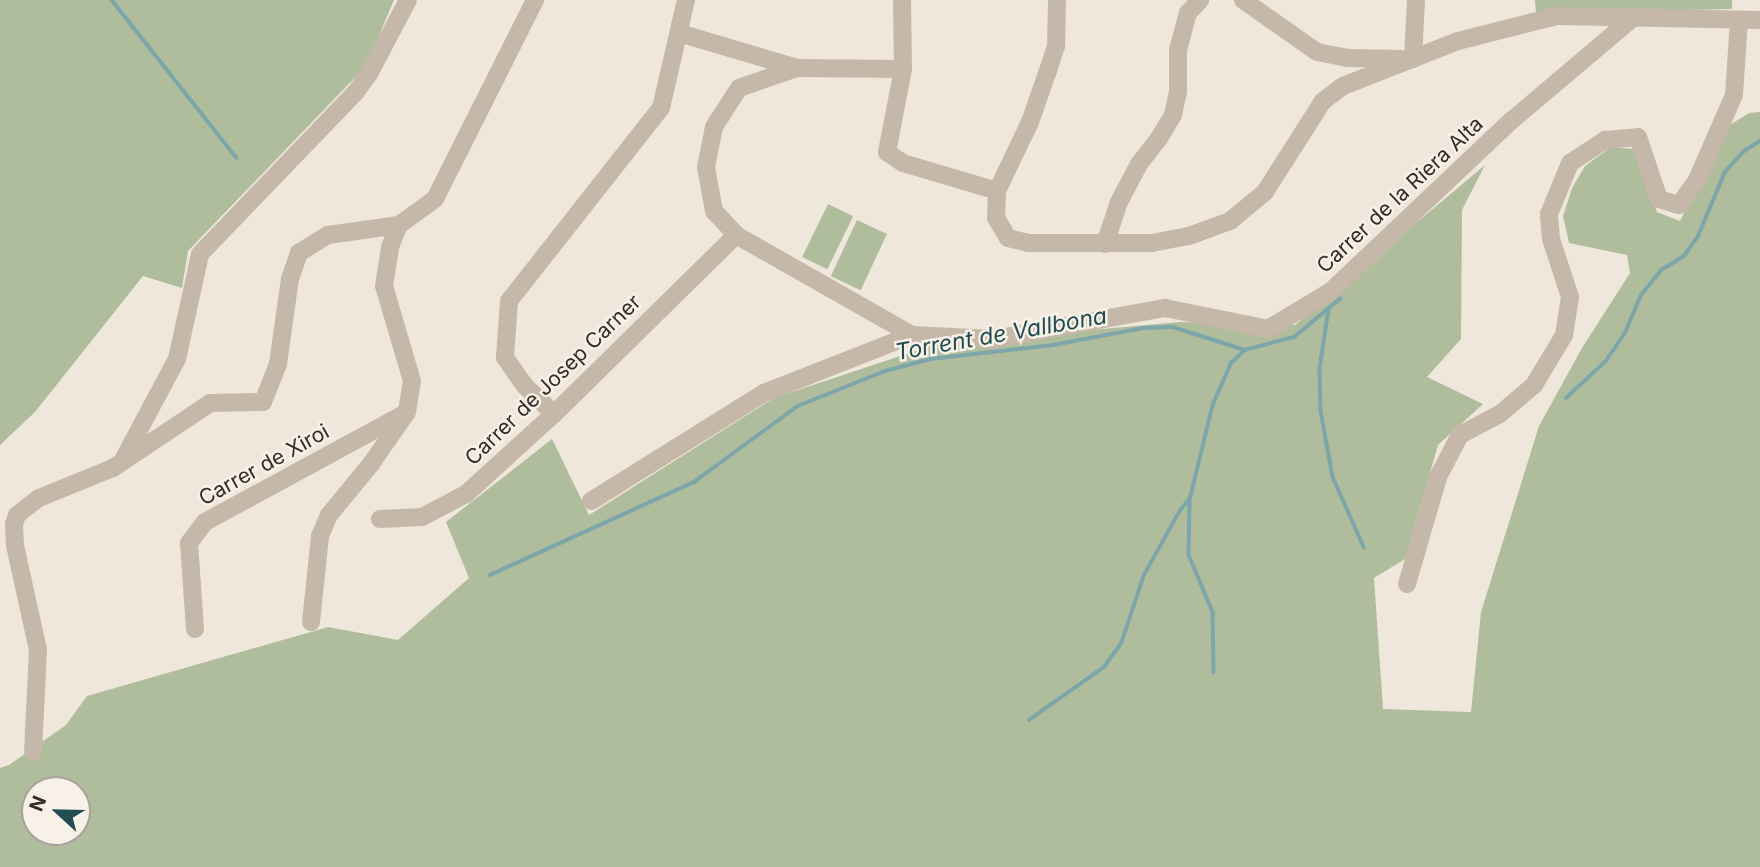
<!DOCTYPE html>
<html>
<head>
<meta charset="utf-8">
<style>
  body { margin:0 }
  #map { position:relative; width:1760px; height:867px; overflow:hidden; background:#efe7db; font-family:Inter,sans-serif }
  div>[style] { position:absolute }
  .green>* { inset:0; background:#b0bd9d; transform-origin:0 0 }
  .stream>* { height:3.5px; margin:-1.75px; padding:0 1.75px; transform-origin:1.75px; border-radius:1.75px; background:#7da6aa }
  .minor>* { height:18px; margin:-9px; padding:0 9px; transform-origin:9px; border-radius:9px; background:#c6b8a8 }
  span { translate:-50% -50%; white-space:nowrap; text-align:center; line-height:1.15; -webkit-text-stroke:5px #f7f1e7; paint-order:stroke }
  .street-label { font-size:21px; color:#342c28 }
  .water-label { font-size:23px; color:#214c52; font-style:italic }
  .north { position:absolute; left:21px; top:776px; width:70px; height:70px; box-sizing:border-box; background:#f7f1e7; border:2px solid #a9a29b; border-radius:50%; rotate:292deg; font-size:19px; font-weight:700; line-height:28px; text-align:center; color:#342c28 }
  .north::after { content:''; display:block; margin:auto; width:24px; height:32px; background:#214c52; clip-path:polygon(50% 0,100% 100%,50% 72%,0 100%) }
</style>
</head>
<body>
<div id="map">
  <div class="green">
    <div style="clip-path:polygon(0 0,394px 0,366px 66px,188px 251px,182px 288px,143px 276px,35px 412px,0 445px)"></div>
    <div style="clip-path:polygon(1535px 0,1732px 0,1732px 9px,1536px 13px)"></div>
    <div style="clip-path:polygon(evenodd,1760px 112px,1760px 867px,0 867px,0 768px,9px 765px,66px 725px,87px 696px,328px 627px,398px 640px,469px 578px,446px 522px,552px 439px,589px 515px,774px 398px,936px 344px,1180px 322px,1295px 325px,1485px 165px,1462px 210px,1461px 339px,1427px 377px,1483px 404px,1438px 445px,1405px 559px,1374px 578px,1383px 709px,1471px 712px,1481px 612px,1539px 426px,1582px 348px,1630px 273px,1627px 255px,1569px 243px,1563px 216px,1572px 188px,1585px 166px,1611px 147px,1634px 149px,1657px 212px,1680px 221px,1725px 128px,1749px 113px,1760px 112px,35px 790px,77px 790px,77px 832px,35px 832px,35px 790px)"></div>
    <div style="left:828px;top:204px;width:28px;height:59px;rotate:26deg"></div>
    <div style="left:857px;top:220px;width:33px;height:62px;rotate:25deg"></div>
  </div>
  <div class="stream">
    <div style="left:112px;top:0;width:201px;rotate:51.7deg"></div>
    <div style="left:1329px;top:309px;width:61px;rotate:98.5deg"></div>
    <div style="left:1320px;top:369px;width:42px;rotate:88.6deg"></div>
    <div style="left:1321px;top:411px;width:67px;rotate:79.7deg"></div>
    <div style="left:1333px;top:477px;width:77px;rotate:66.1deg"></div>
    <div style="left:1566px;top:398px;width:54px;rotate:-42.8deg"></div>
    <div style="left:1606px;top:361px;width:34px;rotate:-56deg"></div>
    <div style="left:1625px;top:333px;width:41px;rotate:-67.2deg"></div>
    <div style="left:1641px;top:295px;width:32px;rotate:-51deg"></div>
    <div style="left:1661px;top:270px;width:27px;rotate:-31deg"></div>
    <div style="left:1684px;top:256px;width:24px;rotate:-55deg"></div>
    <div style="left:1698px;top:236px;width:69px;rotate:-67.1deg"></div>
    <div style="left:1725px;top:172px;width:28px;rotate:-48deg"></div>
    <div style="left:1744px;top:151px;width:19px;rotate:-32deg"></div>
    <div style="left:1190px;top:500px;width:55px;rotate:91deg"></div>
    <div style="left:1189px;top:555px;width:62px;rotate:67.2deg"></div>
    <div style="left:1213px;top:612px;width:60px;rotate:89deg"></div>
    <div style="left:490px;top:575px;width:224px;rotate:-24.5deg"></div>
    <div style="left:694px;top:482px;width:129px;rotate:-36.2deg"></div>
    <div style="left:798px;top:406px;width:94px;rotate:-21.9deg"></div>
    <div style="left:885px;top:371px;width:48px;rotate:-14.6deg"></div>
    <div style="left:931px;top:359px;width:123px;rotate:-6.5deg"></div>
    <div style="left:1053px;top:345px;width:93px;rotate:-10.6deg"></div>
    <div style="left:1144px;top:328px;width:29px;rotate:-2deg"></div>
    <div style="left:1173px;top:327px;width:76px;rotate:17.7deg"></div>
    <div style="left:1245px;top:350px;width:51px;rotate:-14.9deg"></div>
    <div style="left:1294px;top:337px;width:60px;rotate:-39.6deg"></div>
    <div style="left:1029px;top:720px;width:92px;rotate:-35.2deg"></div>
    <div style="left:1104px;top:667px;width:29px;rotate:-54deg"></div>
    <div style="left:1121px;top:644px;width:73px;rotate:-71.6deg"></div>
    <div style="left:1144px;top:575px;width:72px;rotate:-60.9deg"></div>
    <div style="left:1179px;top:512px;width:18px;rotate:-52deg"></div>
    <div style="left:1190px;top:498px;width:97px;rotate:-76.3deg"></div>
    <div style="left:1213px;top:404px;width:45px;rotate:-66.3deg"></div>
    <div style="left:1231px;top:363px;width:18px;rotate:-43deg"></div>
  </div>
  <div class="minor">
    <div style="left:902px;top:0;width:69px;rotate:89.2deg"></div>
    <div style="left:903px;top:69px;width:85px;rotate:100.9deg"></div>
    <div style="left:887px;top:152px;width:19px;rotate:35deg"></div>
    <div style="left:903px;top:163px;width:98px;rotate:16.6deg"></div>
    <div style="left:1057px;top:0;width:46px;rotate:91.2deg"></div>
    <div style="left:1056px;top:46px;width:28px;rotate:108deg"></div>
    <div style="left:1047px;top:73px;width:52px;rotate:109.1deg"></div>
    <div style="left:1030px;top:122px;width:76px;rotate:115.6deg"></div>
    <div style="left:997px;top:191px;width:27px;rotate:92deg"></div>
    <div style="left:996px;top:218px;width:23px;rotate:59deg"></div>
    <div style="left:1008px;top:238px;width:21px;rotate:14deg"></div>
    <div style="left:1028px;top:243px;width:124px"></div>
    <div style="left:1152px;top:243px;width:38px;rotate:-11deg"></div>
    <div style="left:1189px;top:236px;width:44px;rotate:-20.1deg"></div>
    <div style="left:1230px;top:221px;width:45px;rotate:-39.6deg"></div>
    <div style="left:1265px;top:192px;width:108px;rotate:-57.5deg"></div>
    <div style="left:1323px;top:101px;width:25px;rotate:-37deg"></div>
    <div style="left:1343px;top:86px;width:123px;rotate:-21.4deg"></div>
    <div style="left:1458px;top:41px;width:102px;rotate:-14.2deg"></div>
    <div style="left:1557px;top:16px;width:203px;rotate:1.1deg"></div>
    <div style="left:1243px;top:0;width:90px;rotate:35.1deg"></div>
    <div style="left:1317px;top:52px;width:32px;rotate:11deg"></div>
    <div style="left:1348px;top:58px;width:54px;rotate:1.1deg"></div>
    <div style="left:679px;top:33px;width:123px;rotate:16.5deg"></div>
    <div style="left:1413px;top:59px;width:59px;rotate:-87.1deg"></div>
    <div style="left:903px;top:69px;width:106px;rotate:-179.5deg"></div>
    <div style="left:797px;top:68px;width:61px;rotate:161deg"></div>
    <div style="left:739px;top:88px;width:46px;rotate:122.7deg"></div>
    <div style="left:714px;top:127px;width:41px;rotate:101.3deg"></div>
    <div style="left:706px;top:167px;width:45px;rotate:79.7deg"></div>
    <div style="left:714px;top:211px;width:33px;rotate:47deg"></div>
    <div style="left:736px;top:235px;width:202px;rotate:29.6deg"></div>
    <div style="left:912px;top:335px;width:82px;rotate:2.8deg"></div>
    <div style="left:994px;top:339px;width:174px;rotate:-10.3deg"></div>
    <div style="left:1165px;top:308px;width:105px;rotate:11.5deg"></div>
    <div style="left:1268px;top:329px;width:74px;rotate:-31.1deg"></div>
    <div style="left:1331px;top:291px;width:248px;rotate:-43.4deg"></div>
    <div style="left:1511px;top:121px;width:160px;rotate:-40.2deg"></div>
    <div style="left:1105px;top:244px;width:44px;rotate:-71.6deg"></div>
    <div style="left:1119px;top:202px;width:43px;rotate:-62.2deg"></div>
    <div style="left:1139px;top:164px;width:31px;rotate:-52deg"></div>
    <div style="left:1158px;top:140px;width:29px;rotate:-59deg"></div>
    <div style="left:1173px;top:115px;width:25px;rotate:-78deg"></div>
    <div style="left:1178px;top:91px;width:41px;rotate:-90deg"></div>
    <div style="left:1178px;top:50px;width:38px;rotate:-75deg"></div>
    <div style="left:1188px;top:13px;width:18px;rotate:-47deg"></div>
    <div style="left:554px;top:414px;width:40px;rotate:-136deg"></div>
    <div style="left:525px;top:386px;width:35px;rotate:-125deg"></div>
    <div style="left:505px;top:357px;width:56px;rotate:-85.9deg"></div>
    <div style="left:509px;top:301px;width:246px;rotate:-51.8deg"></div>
    <div style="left:661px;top:108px;width:111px;rotate:-77deg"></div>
    <div style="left:123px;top:460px;width:115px;rotate:-61.9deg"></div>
    <div style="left:177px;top:359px;width:107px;rotate:-77.6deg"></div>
    <div style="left:200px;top:254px;width:223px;rotate:-46.1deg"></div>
    <div style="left:355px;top:93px;width:26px;rotate:-54deg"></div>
    <div style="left:370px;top:72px;width:81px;rotate:-62.2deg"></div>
    <div style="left:591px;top:501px;width:204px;rotate:-32deg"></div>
    <div style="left:764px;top:393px;width:159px;rotate:-21.4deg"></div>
    <div style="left:380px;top:519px;width:42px;rotate:-2.7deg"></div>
    <div style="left:422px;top:517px;width:50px;rotate:-27.6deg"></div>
    <div style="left:466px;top:494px;width:119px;rotate:-42.3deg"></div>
    <div style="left:554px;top:414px;width:255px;rotate:-44.5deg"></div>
    <div style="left:1407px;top:584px;width:111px;rotate:-73.8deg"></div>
    <div style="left:1438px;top:477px;width:47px;rotate:-62.4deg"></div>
    <div style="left:1460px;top:435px;width:45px;rotate:-27.7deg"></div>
    <div style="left:1500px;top:414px;width:45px;rotate:-40.5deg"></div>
    <div style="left:1534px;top:385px;width:58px;rotate:-59deg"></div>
    <div style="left:1564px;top:335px;width:38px;rotate:-81deg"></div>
    <div style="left:1570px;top:297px;width:61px;rotate:-108.1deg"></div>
    <div style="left:1551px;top:239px;width:25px;rotate:-95deg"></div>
    <div style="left:1549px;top:214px;width:55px;rotate:-67.6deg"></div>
    <div style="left:1570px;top:163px;width:42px;rotate:-33.3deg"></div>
    <div style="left:1605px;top:140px;width:33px;rotate:-5deg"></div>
    <div style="left:1638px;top:137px;width:65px;rotate:71.3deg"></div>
    <div style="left:1659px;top:199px;width:21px;rotate:17deg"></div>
    <div style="left:1679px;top:205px;width:29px;rotate:-54deg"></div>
    <div style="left:1696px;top:182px;width:95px;rotate:-66.4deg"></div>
    <div style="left:1734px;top:95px;width:75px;rotate:-86.2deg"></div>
    <div style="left:311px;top:622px;width:86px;rotate:-84deg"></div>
    <div style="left:320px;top:536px;width:23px;rotate:-67deg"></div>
    <div style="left:329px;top:515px;width:66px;rotate:-50.5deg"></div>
    <div style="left:371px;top:464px;width:63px;rotate:-55.3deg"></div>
    <div style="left:407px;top:412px;width:31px;rotate:-81deg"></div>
    <div style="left:412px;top:381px;width:99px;rotate:-106.4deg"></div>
    <div style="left:384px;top:286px;width:39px;rotate:-81deg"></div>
    <div style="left:390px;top:247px;width:24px;rotate:-68deg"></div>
    <div style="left:399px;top:225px;width:44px;rotate:-35.8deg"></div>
    <div style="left:435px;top:199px;width:223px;rotate:-63.3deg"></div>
    <div style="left:195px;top:629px;width:86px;rotate:-94deg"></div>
    <div style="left:189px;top:543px;width:26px;rotate:-53deg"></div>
    <div style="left:205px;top:522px;width:226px;rotate:-28.5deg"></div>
    <div style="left:33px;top:752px;width:102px;rotate:-87.2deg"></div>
    <div style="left:38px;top:650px;width:107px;rotate:-102.4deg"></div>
    <div style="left:15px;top:545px;width:21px;rotate:-93deg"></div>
    <div style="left:14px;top:524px;width:9px;rotate:-72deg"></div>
    <div style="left:17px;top:515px;width:28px;rotate:-38deg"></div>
    <div style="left:39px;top:498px;width:80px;rotate:-22.1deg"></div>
    <div style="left:113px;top:468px;width:117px;rotate:-33.8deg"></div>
    <div style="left:210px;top:403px;width:53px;rotate:-1.1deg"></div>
    <div style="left:263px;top:402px;width:41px;rotate:-68.5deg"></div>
    <div style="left:278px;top:364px;width:86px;rotate:-82deg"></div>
    <div style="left:290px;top:279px;width:28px;rotate:-71deg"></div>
    <div style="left:299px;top:253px;width:34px;rotate:-32deg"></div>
    <div style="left:328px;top:235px;width:72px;rotate:-8deg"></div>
  </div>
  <div class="street-label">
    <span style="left:1400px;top:195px;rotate:-43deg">Carrer de la Riera Alta</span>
    <span style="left:553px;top:380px;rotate:-44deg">Carrer de Josep Carner</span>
    <span style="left:264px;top:465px;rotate:-29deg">Carrer de Xiroi</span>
  </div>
  <div class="water-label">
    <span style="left:1001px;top:334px;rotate:-10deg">Torrent de Vallbona</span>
  </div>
  <div class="north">N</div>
</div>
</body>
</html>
